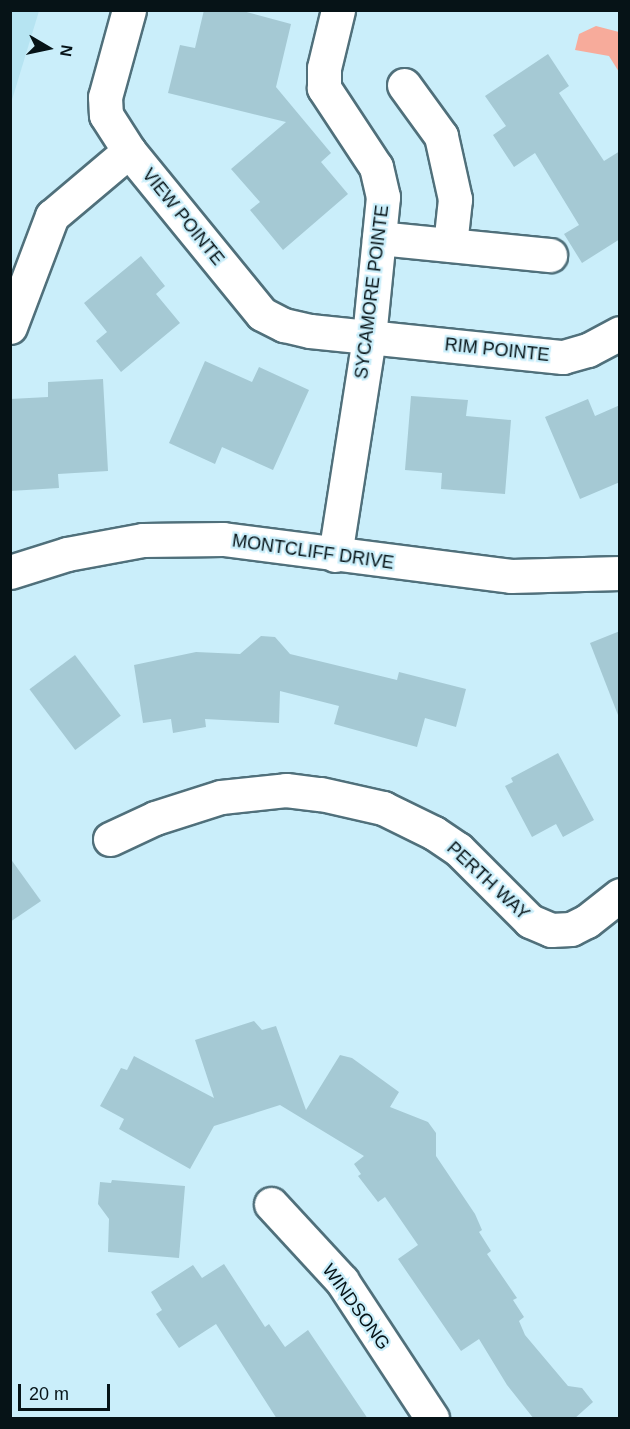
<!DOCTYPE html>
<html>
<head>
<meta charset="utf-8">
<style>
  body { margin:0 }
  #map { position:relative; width:630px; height:1429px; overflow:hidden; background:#caeefa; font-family:Arial,sans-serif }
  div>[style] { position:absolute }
  .built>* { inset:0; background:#b6e4f2 }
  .water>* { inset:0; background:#f7ab9b }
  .building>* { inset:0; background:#a5c9d4; transform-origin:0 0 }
  .roads { filter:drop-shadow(2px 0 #50707b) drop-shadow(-2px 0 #50707b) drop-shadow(0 2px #50707b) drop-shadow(0 -2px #50707b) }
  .minor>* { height:33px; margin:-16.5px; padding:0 16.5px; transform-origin:16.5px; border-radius:16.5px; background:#fff }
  span { translate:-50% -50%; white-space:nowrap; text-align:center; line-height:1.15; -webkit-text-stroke:4.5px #caeefa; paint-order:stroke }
  .street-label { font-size:18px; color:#061317 }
  .frame { position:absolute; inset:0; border:12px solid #061317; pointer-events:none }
  .north { position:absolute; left:18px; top:18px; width:60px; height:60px; -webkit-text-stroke:4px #caeefa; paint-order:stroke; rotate:99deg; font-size:16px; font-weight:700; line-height:24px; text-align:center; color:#061317 }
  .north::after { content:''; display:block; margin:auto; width:21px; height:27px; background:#061317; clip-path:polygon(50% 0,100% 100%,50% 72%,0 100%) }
  .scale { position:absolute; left:18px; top:1384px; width:92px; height:27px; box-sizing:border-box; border:3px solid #061317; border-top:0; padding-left:8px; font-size:18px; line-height:21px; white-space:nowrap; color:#061317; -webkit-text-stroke:4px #caeefa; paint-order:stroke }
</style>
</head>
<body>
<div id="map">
  <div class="built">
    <div style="clip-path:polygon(11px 10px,39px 11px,11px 103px,10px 11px)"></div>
  </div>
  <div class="water">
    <div style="clip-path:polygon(596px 26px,619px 32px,619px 72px,609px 56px,575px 50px,579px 34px)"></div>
  </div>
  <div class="building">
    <div style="clip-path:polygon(204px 10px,239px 10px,291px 24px,276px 87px,331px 153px,321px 162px,348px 194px,283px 250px,250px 210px,260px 202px,231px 169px,286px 122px,168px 93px,180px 45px,195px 48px)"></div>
    <div style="clip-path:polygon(548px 54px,569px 86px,559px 93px,604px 161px,620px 151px,620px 239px,582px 263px,564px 234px,579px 225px,535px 153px,514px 167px,493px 135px,506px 126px,485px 96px)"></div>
    <div style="clip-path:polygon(141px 256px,165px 286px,156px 294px,180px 323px,121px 372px,96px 341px,107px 332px,84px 303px)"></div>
    <div style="clip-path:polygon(205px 361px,252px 382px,259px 367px,309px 390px,273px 470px,222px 447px,215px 464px,169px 443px)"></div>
    <div style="clip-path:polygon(103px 379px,108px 471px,58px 474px,59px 488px,10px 491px,10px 399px,48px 397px,48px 382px)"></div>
    <div style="clip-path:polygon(411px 396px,468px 400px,466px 416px,511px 420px,505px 494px,441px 489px,442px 473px,405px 470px)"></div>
    <div style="clip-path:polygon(588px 399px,595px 416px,620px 405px,620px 482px,580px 499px,545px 417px)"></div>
    <div style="clip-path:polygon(620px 631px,620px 715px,618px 715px,590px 643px)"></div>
    <div style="clip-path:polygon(261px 636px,275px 637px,290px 654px,397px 680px,399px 672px,466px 689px,456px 727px,425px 718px,417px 747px,334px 724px,339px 706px,280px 691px,279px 723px,205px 719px,206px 727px,173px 733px,171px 719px,143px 723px,134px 665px,196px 652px,240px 654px)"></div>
    <div style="left:75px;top:655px;width:76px;height:57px;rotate:53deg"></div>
    <div style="clip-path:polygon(558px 753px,594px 820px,563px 837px,556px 824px,532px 837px,505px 786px,513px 782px,511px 778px)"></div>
    <div style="clip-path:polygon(10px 858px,41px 901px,10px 922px)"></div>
    <div style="clip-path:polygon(254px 1021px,262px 1030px,276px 1026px,306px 1110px,340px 1055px,352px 1058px,399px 1092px,390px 1107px,428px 1122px,436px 1133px,436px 1156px,475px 1214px,482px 1230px,479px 1232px,491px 1251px,487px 1254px,517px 1298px,513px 1300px,524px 1317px,519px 1321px,525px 1335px,568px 1386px,582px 1388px,593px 1402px,574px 1419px,534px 1419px,507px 1385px,479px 1339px,461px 1351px,398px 1259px,418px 1245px,385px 1197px,378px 1202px,358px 1176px,361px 1174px,354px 1164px,364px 1156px,280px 1105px,214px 1126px,190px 1169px,119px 1129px,124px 1119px,100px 1106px,121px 1068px,127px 1070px,134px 1056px,214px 1098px,195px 1040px)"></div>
    <div style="clip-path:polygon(112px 1180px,185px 1186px,179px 1258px,108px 1252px,109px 1219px,98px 1204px,100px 1182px,111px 1183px)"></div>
    <div style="clip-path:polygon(224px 1264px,265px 1327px,269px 1324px,285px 1347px,308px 1330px,368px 1419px,277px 1419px,216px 1324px,179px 1348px,156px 1314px,162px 1310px,151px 1292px,193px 1265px,202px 1278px)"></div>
  </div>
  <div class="roads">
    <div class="minor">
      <div style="left:129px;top:10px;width:90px;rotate:105.4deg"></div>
      <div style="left:105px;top:97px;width:18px;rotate:87deg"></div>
      <div style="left:106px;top:115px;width:43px;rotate:57.4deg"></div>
      <div style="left:129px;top:151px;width:210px;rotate:50.8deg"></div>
      <div style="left:262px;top:314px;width:25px;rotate:27deg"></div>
      <div style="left:284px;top:325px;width:27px;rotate:13deg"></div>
      <div style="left:310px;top:331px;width:254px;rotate:5.9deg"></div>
      <div style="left:563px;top:357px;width:26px;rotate:-16deg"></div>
      <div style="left:588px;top:350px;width:36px;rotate:-28deg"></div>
      <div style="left:404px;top:85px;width:63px;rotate:54deg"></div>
      <div style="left:441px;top:136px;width:65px;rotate:77.5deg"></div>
      <div style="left:455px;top:199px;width:46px;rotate:96.2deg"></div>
      <div style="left:379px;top:238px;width:172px;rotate:5.7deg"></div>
      <div style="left:10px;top:327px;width:119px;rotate:-69.3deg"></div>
      <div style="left:52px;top:216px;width:101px;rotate:-40.2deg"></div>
      <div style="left:335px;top:555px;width:221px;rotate:-81.1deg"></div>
      <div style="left:369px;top:337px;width:141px;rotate:-84.3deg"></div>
      <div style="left:383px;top:197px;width:31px;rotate:-103deg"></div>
      <div style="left:376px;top:167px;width:95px;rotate:-123.4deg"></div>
      <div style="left:324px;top:88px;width:20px;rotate:-90deg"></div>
      <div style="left:324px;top:68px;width:60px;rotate:-76.4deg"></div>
      <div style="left:10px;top:572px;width:60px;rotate:-17.5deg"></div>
      <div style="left:67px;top:554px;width:77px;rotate:-10.4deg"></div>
      <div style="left:143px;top:540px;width:80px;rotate:-0.7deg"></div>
      <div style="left:223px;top:539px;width:290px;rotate:7.3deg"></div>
      <div style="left:511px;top:576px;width:109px;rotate:-1.6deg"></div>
      <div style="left:110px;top:839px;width:50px;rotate:-25deg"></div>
      <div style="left:155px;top:818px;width:69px;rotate:-17.7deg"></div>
      <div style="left:221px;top:797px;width:65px;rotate:-6.1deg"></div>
      <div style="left:286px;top:790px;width:35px;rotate:7deg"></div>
      <div style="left:321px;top:794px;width:64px;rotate:12.7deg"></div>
      <div style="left:383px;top:808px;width:57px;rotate:26.1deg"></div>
      <div style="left:434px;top:833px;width:29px;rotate:34deg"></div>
      <div style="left:458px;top:849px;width:102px;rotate:45deg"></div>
      <div style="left:530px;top:921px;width:23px;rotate:23deg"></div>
      <div style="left:551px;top:930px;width:20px;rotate:-3deg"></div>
      <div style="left:571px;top:929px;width:18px;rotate:-27deg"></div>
      <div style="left:587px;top:921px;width:42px;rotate:-38.2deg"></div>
      <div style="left:271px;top:1204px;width:105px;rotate:47.3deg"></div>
      <div style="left:342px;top:1281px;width:164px;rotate:56.7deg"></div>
    </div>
  </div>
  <div class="street-label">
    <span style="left:183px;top:217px;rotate:51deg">VIEW POINTE</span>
    <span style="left:372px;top:292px;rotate:-83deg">SYCAMORE POINTE</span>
    <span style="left:497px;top:350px;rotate:6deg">RIM POINTE</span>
    <span style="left:313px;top:552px;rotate:8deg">MONTCLIFF DRIVE</span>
    <span style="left:488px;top:881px;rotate:43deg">PERTH WAY</span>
    <span style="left:356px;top:1307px;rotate:54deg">WINDSONG</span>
  </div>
  <div class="frame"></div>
  <div class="north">N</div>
  <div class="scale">20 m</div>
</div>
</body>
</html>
